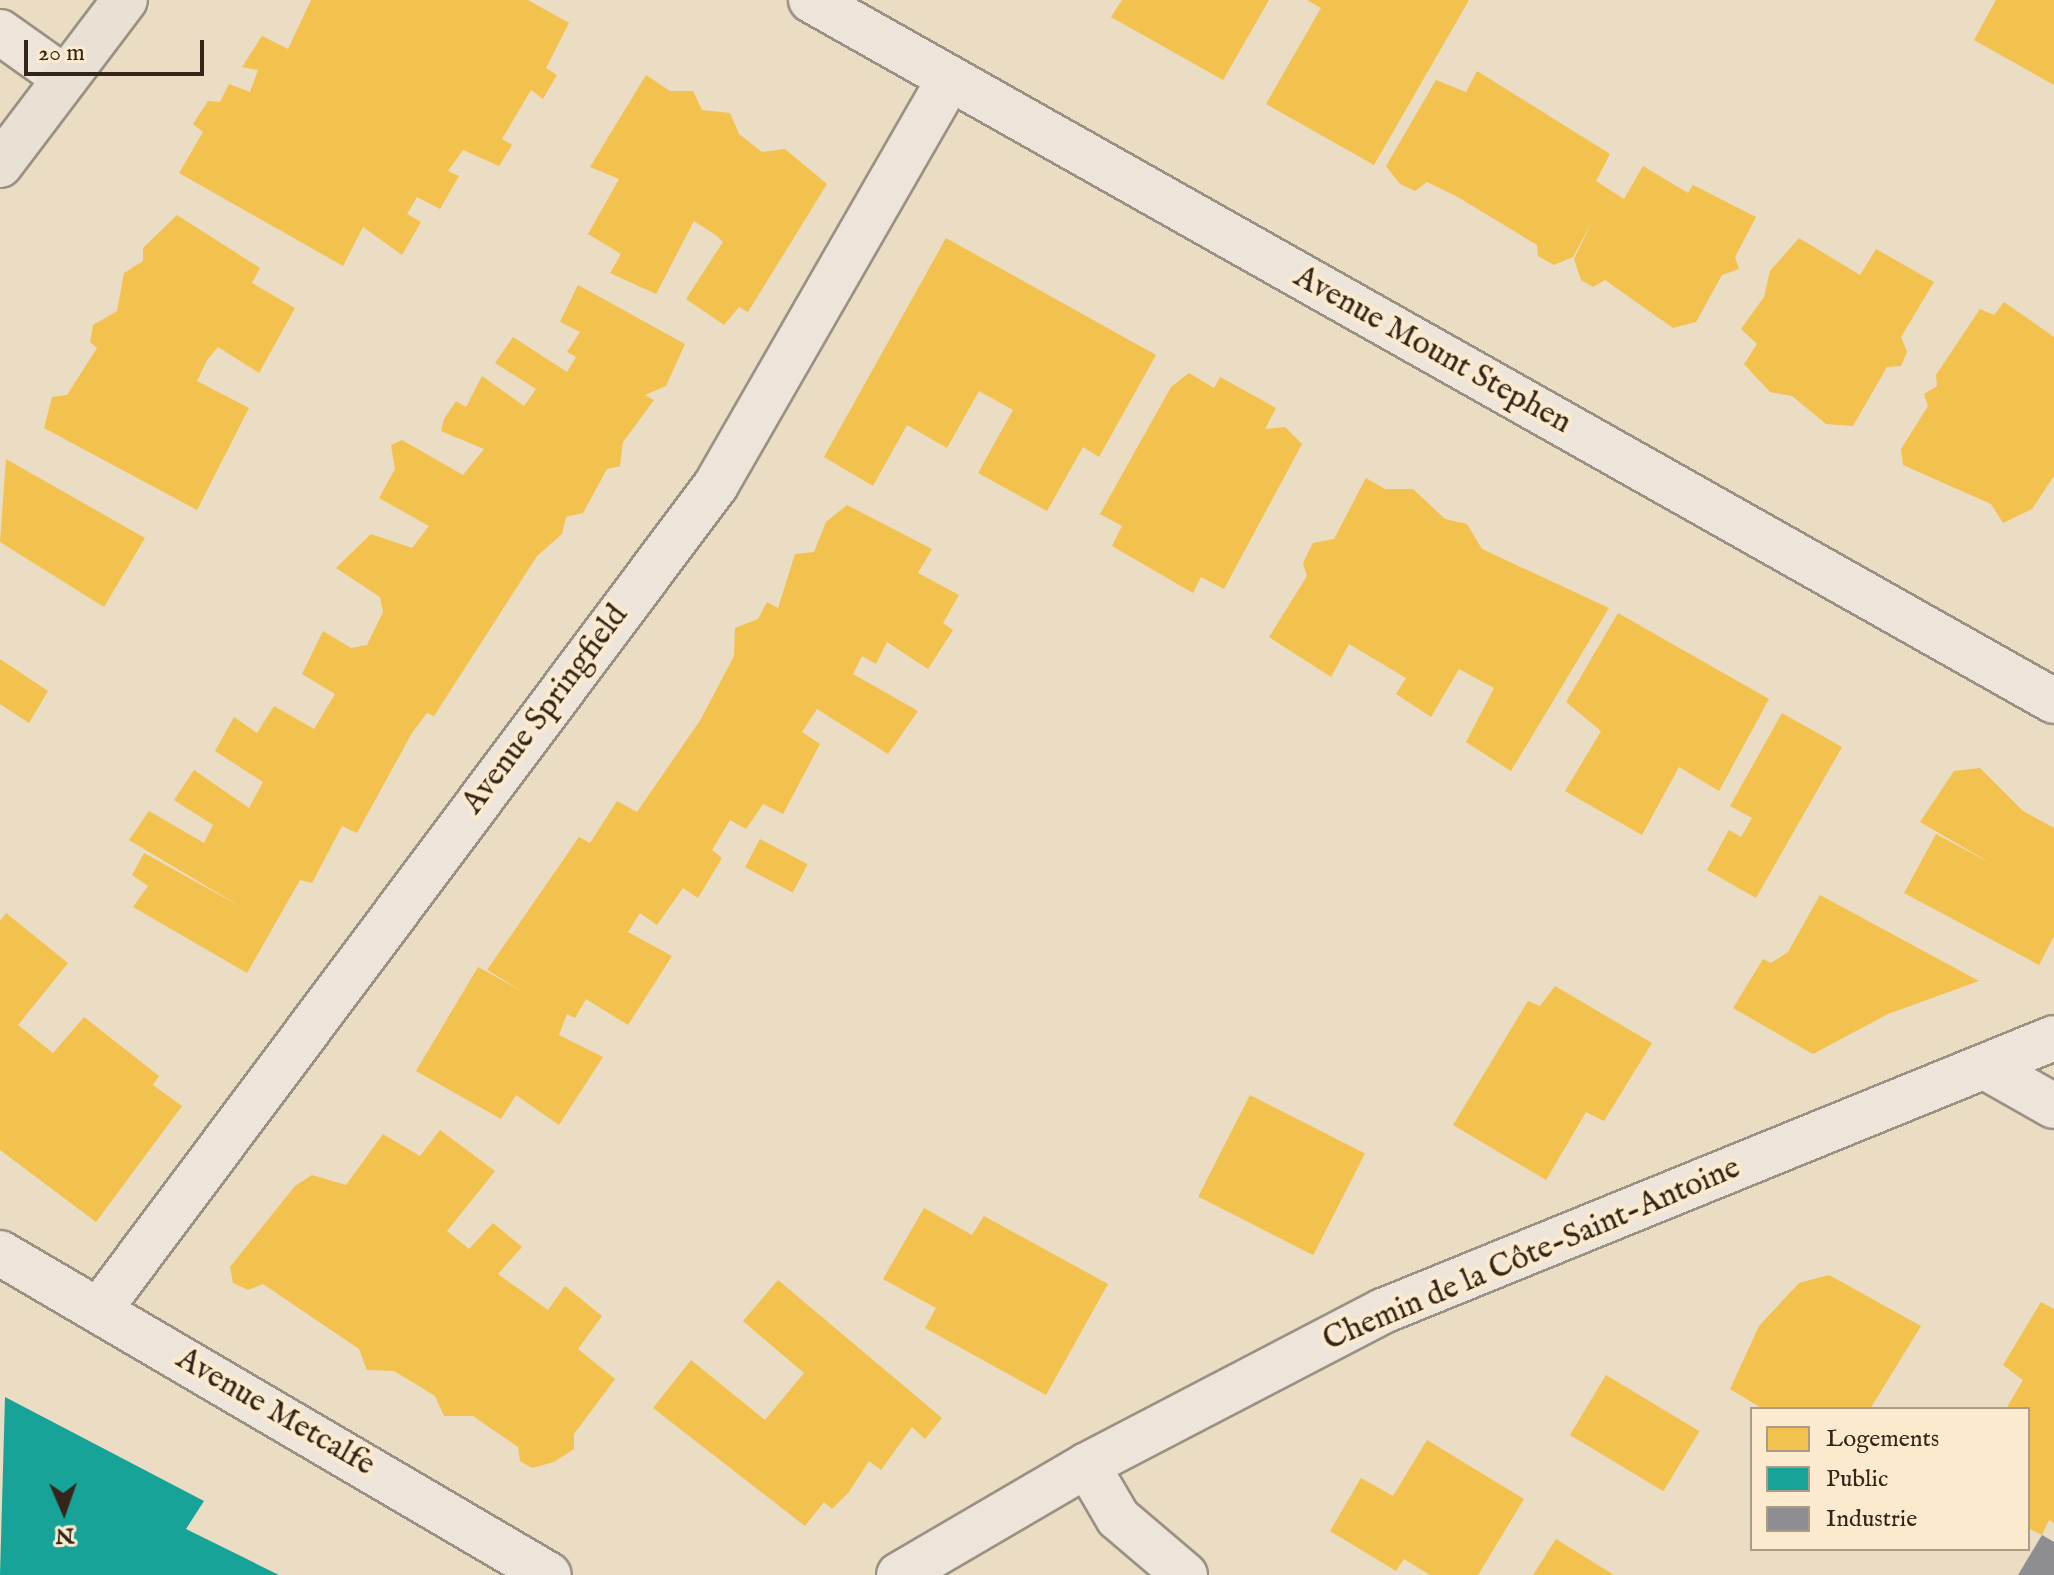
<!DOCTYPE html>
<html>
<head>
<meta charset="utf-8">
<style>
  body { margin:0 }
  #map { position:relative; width:2054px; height:1575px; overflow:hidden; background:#ebdcc4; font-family:"IM FELL English",serif }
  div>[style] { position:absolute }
  .homes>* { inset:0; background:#f2c14e; transform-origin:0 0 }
  .public>* { inset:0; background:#17a398 }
  .industry>* { inset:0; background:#8d8d92 }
  .roads { filter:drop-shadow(2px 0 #9b9182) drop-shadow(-2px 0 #9b9182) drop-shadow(0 2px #9b9182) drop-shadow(0 -2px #9b9182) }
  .minor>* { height:44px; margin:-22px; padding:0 22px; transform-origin:22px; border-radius:22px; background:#ede5da }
  .major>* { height:44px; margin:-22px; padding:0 22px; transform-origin:22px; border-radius:22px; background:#e9e1d4 }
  span { translate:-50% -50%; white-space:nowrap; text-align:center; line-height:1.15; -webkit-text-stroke:8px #fceacf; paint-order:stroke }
  .street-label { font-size:32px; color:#342518 }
  .legend { position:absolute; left:1750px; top:1407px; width:280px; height:144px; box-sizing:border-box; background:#fceacf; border:2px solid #ac9b86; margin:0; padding:10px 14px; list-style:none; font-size:24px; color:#342518 }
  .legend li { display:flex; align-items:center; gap:16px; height:40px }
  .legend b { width:40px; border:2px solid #ac9b86 }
  .north { position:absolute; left:24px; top:1471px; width:80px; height:80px; -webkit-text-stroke:6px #fceacf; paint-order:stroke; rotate:178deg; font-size:22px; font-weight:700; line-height:32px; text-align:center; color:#342518 }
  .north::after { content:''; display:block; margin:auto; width:28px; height:36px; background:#342518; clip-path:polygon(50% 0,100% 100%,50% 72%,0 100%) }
  .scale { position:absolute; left:24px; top:40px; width:180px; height:36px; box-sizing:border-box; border:4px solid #342518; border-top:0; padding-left:10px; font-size:24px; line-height:28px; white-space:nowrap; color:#342518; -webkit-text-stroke:6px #fceacf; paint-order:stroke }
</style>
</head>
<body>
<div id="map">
  <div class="homes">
    <div style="clip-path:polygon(311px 0,528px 0,569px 23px,546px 68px,557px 75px,543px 99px,531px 90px,502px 139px,512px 145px,499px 166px,463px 150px,448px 171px,459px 176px,440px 209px,417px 197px,407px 214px,421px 222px,402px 255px,363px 227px,343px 266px,179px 173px,203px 132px,193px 124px,208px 101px,220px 102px,229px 84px,250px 92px,258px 70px,242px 67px,262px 36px,288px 49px)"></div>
    <div style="clip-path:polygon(1122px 0,1269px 0,1223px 80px,1111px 17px)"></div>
    <div style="clip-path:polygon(1307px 0,1469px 0,1374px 165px,1266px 104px,1321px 8px)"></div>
    <div style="clip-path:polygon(1996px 0,2054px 0,2054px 85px,1974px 40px)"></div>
    <div style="clip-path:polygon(1477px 71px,1610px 154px,1596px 181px,1624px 199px,1643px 166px,1688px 193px,1693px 185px,1756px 217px,1735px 257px,1739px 269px,1722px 275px,1696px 322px,1673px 328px,1605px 280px,1593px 287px,1581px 280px,1574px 259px,1593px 220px,1573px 257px,1554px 265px,1538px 256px,1537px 245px,1456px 196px,1427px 182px,1415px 191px,1400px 184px,1386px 166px,1436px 80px,1466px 92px)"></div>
    <div style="clip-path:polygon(646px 75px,670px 91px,693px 91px,702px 110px,730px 113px,739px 134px,762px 152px,785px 149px,827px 184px,748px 312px,739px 307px,724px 325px,686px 299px,723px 242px,717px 236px,694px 221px,656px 294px,610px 273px,621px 254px,588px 234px,619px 179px,590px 167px)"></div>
    <div style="clip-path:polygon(177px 215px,260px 268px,252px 283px,295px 308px,259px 373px,218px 347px,207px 360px,197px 381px,249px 408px,197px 510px,44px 428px,52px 397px,67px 395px,97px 348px,90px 342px,93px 325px,117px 311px,124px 273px,143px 261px,143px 248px)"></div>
    <div style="clip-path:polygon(946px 238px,1156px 355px,1099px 457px,1083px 447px,1047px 511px,978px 473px,1013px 410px,979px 391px,947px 448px,907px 425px,873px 486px,824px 457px)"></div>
    <div style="clip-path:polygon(1799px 238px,1860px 275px,1876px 249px,1934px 282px,1901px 337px,1907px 352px,1901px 366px,1887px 367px,1853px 426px,1826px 424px,1792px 396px,1770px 392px,1744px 364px,1757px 344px,1741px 329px,1764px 297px,1770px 271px)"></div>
    <div style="clip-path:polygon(578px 285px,685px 344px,666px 386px,645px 395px,654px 400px,623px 442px,620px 466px,607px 469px,583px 513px,566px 517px,562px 534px,537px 556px,434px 716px,427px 713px,412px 733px,357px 833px,342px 826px,312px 883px,300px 880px,247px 973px,133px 907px,148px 886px,132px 875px,144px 853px,243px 908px,129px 840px,149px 811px,204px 843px,213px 825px,174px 800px,194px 770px,249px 808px,263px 782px,215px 751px,234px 717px,257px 733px,274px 706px,314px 729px,335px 694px,302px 674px,323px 631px,351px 648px,367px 645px,383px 612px,380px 597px,336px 568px,371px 534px,412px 548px,429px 526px,379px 498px,395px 469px,391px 445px,402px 440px,463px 475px,484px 449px,441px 431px,444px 419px,456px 401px,466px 407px,482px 376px,524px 406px,536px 389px,495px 363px,513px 337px,567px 372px,576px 357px,567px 352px,580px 332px,560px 322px)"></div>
    <div style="clip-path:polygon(2004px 302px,2054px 337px,2054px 476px,2032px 509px,2003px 523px,1991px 504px,1903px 465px,1901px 449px,1928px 406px,1924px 394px,1937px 386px,1936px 375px,1980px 309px,1994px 315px)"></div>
    <div style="clip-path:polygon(1189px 373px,1214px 388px,1220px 377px,1276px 408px,1265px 429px,1285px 427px,1302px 444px,1224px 589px,1201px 577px,1193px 593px,1112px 546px,1122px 526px,1100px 514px,1171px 387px)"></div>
    <div style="clip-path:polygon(6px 459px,145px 538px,104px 607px,0 542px)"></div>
    <div style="clip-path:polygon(1366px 478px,1385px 489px,1413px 489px,1445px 519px,1467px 524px,1482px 549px,1609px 608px,1511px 771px,1466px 742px,1494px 688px,1459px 669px,1431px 717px,1396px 694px,1406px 678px,1349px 644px,1331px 677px,1269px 637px,1307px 576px,1303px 563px,1313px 543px,1334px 539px)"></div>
    <div style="clip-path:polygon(847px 505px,932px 549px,918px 573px,959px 595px,943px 623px,953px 630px,928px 669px,887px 642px,876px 664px,862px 656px,853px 674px,918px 711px,888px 754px,817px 709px,802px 732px,820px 744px,783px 814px,763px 804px,746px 829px,730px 820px,712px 850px,722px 858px,698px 898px,683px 888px,657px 925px,640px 913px,628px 932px,672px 956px,628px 1025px,586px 999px,575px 1018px,567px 1014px,559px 1035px,603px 1057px,559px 1125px,516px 1095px,501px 1119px,416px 1071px,478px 967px,524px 992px,487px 970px,579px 837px,590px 843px,617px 801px,637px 812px,701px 719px,734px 656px,735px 628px,758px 619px,767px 602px,778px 608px,795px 554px,814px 552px,826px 522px)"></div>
    <div style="clip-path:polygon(1618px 613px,1769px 699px,1719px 791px,1679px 767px,1642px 835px,1565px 791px,1601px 731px,1566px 702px)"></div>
    <div style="clip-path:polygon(0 659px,48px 691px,29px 723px,0 704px)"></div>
    <div style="clip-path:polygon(1782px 713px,1842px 747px,1756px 898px,1707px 870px,1729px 830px,1741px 837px,1752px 818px,1730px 806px)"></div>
    <div style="clip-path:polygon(1980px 768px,2023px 811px,2054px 828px,2054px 936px,2039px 965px,1904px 893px,1936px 834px,1994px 865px,1920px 822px,1954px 771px)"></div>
    <div style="left:760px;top:839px;width:54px;height:32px;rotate:28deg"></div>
    <div style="clip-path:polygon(1820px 895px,1979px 981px,1888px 1014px,1813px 1054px,1733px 1008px,1763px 959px,1771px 963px,1788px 952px)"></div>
    <div style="clip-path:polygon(6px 913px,68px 963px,18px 1025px,53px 1053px,84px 1017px,159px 1076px,153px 1085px,182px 1106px,96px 1222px,0 1150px,0 921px)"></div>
    <div style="clip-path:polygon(1555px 986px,1652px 1043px,1604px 1121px,1586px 1112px,1546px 1180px,1453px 1125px,1528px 1001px,1540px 1006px)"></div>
    <div style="left:1250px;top:1095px;width:129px;height:114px;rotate:27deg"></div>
    <div style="clip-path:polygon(440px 1130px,495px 1171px,447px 1231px,469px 1249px,493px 1223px,522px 1247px,498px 1274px,548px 1310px,565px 1286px,602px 1316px,578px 1349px,615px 1379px,574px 1434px,574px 1449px,554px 1462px,532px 1468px,520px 1461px,518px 1447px,473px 1416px,444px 1416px,435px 1396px,419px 1386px,394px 1371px,367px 1370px,359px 1349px,263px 1284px,248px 1290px,233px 1283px,230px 1267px,295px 1186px,312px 1175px,346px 1185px,383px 1134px,420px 1156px)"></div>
    <div style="clip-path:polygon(924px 1208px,972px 1235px,984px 1216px,1108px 1284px,1046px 1395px,925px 1328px,936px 1308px,883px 1279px)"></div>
    <div style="clip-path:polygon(1829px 1275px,1921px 1326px,1870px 1409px,1763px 1409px,1730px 1389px,1759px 1326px,1799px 1283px)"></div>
    <div style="clip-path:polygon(778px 1280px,942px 1418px,925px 1439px,912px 1427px,881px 1470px,869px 1461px,849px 1492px,832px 1509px,824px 1502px,805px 1526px,653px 1408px,691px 1360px,765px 1420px,804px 1373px,743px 1321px)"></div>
    <div style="clip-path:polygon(2041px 1302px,2054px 1309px,2054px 1523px,2049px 1520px,2042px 1535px,2028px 1528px,2028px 1409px,2006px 1409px,2023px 1380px,2003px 1365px)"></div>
    <div style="left:1606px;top:1375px;width:109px;height:70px;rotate:31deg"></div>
    <div style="clip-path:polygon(1427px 1440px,1524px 1499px,1478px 1575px,1430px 1575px,1404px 1559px,1396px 1571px,1330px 1531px,1361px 1478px,1393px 1496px)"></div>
    <div style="clip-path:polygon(1556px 1539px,1614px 1575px,1533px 1575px)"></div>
  </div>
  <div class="public">
    <div style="clip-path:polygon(5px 1397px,204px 1501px,186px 1529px,279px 1575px,0 1575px)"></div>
  </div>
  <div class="industry">
    <div style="clip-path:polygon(2042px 1535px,2054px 1542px,2054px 1575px,2018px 1575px)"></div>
  </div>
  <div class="roads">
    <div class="minor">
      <div style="left:811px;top:0;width:1427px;rotate:29.42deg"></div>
      <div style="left:0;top:32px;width:80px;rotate:35.3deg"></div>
      <div style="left:1985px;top:1067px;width:79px;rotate:29.5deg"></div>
      <div style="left:0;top:1253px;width:636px;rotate:30.39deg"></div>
      <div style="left:99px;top:1310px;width:1030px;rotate:-53.21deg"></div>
      <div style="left:716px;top:485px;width:467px;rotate:-60.1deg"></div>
      <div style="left:1087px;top:1465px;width:61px;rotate:59.7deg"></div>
      <div style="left:1118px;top:1518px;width:88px;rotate:40.4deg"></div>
      <div style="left:899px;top:1575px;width:218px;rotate:-30.3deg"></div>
      <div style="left:1087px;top:1465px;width:334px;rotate:-27.5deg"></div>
      <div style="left:1383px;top:1311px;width:724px;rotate:-22.14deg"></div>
    </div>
    <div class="major">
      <div style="left:0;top:165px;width:207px;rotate:-52.9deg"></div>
    </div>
  </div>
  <div class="street-label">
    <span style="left:1432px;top:351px;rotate:29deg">Avenue Mount Stephen</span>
    <span style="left:546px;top:710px;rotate:-53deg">Avenue Springfield</span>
    <span style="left:1532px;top:1255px;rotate:-23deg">Chemin de la Côte-Saint-Antoine</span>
    <span style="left:275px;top:1413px;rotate:30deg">Avenue Metcalfe</span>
  </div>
  <ul class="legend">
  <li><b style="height:22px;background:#f2c14e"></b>Logements</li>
  <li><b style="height:22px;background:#17a398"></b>Public</li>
  <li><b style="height:22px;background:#8d8d92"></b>Industrie</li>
  </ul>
  <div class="north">N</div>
  <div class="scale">20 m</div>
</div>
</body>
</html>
